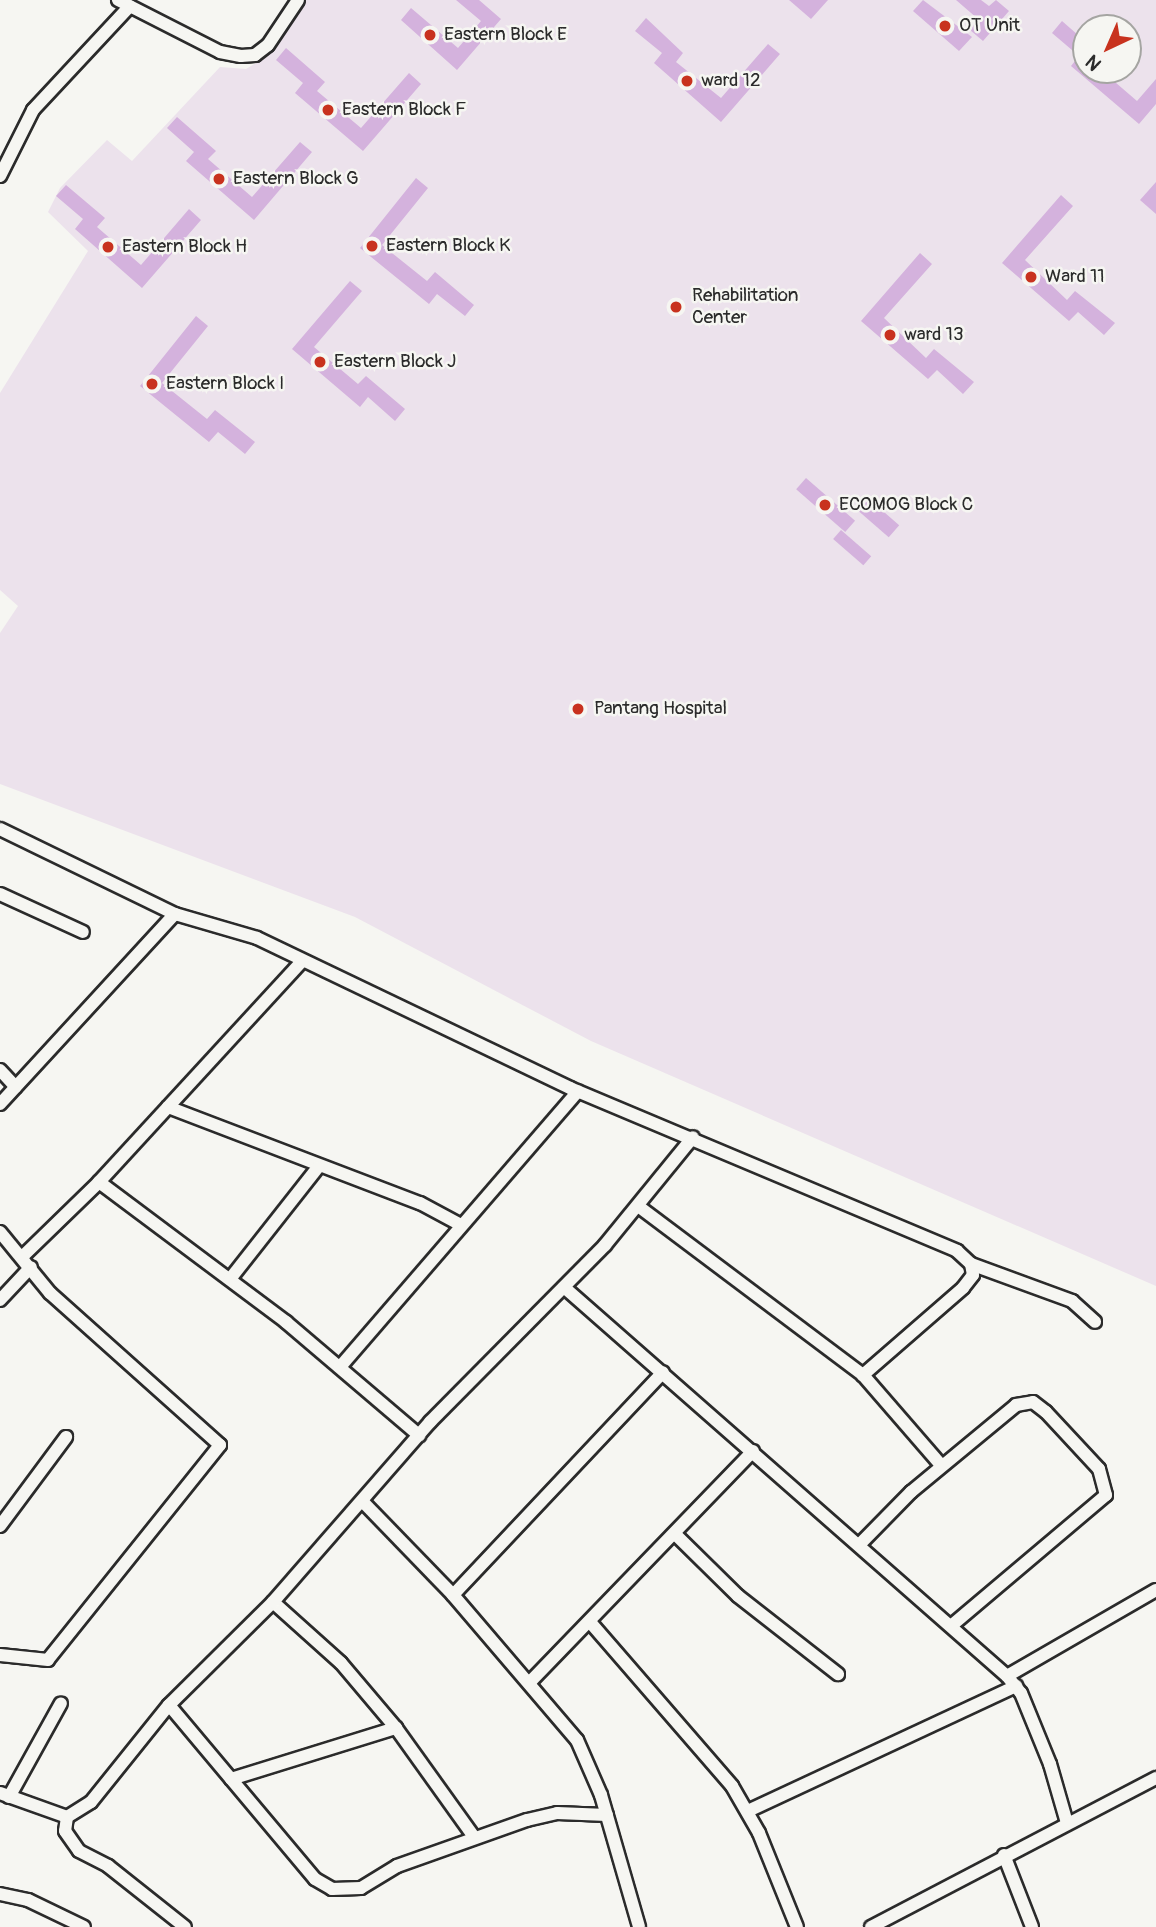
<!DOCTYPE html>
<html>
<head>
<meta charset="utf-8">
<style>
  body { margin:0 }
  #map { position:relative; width:1156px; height:1927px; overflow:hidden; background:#f6f6f2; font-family:Pangolin,sans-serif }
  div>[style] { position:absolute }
  .built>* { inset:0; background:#ece2ec }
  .building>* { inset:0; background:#d4b2dd; transform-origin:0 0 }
  .roads { filter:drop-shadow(2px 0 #2b2b2b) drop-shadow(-2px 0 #2b2b2b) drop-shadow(0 2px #2b2b2b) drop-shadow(0 -2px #2b2b2b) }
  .street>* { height:12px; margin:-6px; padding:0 6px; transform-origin:6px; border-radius:6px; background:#f6f6f2 }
  .dots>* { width:19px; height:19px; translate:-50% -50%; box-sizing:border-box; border:4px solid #f6f6f2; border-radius:50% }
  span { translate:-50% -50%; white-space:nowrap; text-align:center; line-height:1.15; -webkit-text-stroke:5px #f6f6f2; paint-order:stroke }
  .poi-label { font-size:19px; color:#2b2b2b }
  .left { translate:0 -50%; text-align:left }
  .north { position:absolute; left:1072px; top:14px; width:70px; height:70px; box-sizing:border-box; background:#f6f6f2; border:2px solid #a5a5a2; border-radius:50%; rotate:224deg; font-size:19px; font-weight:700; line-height:28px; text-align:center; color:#2b2b2b }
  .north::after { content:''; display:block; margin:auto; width:24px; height:32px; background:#c8321e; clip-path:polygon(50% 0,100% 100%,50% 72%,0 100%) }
</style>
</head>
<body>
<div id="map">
  <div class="built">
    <div style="clip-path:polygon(evenodd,303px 0,1156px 0,1156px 1286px,591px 1041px,355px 917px,0 784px,0 633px,18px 606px,0 590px,0 393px,88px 251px,48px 212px,60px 188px,107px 140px,132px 161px,220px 67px,246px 69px,268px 56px,303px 0,1086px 28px,1128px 28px,1128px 70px,1086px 70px,1086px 28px)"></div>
  </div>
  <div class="building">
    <div style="clip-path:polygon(456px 0,479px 0,501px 19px,457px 70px,401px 20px,411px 8px,458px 48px,481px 21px)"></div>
    <div style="clip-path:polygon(789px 0,828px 0,811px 19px)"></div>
    <div style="clip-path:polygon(923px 0,972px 37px,959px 51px,913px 11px)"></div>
    <div style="clip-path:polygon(956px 0,981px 0,989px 6px,996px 0,1009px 11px,983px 41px,970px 30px,978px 19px)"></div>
    <div style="clip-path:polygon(646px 18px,683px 53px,676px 62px,721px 98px,768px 44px,780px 54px,721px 122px,654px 63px,662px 53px,635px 31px)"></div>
    <div style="clip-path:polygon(1062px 21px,1086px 42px,1086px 70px,1101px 70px,1137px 101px,1156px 79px,1156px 104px,1139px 124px,1071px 66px,1079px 56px,1052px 33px)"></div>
    <div style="clip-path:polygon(286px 48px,325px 82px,317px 91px,361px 128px,409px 73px,421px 84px,363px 151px,295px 93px,303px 83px,276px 60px)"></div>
    <div style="clip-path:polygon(177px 117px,216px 151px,208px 159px,252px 197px,300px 142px,312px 152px,254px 220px,186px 161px,194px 152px,167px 128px)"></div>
    <div style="clip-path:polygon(416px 178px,428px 188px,382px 245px,427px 281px,435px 272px,474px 305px,465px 316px,437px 294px,429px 304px,360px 248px)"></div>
    <div style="clip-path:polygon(1156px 182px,1156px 214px,1140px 200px)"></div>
    <div style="clip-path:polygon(66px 185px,105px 218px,97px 227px,141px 265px,189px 209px,201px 220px,142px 288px,75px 229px,83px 219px,56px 196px)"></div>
    <div style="clip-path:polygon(1061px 195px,1073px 206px,1025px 260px,1067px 300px,1075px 291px,1115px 323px,1104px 335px,1078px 312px,1069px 321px,1002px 263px)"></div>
    <div style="clip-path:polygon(920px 253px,932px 264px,884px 318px,926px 358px,934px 349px,974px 382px,963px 394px,937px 370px,928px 379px,861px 321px)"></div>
    <div style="clip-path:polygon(350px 281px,362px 291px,314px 347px,358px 384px,366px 376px,405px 409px,395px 421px,368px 397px,360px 407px,292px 349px)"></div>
    <div style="clip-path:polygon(196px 316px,208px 326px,162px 383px,207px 419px,215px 410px,255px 442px,245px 454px,218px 432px,209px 442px,140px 386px)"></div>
    <div style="left:806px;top:478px;width:65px;height:15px;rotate:41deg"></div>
    <div style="left:869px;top:499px;width:40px;height:16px;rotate:41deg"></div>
    <div style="left:841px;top:530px;width:40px;height:12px;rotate:41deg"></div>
  </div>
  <div class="roads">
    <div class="street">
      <div style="left:118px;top:0;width:114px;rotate:27deg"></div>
      <div style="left:220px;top:52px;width:21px;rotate:11deg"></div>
      <div style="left:241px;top:56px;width:14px;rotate:-4deg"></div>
      <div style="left:255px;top:55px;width:16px;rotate:-38deg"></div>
      <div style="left:268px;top:45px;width:54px;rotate:-56.3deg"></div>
      <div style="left:0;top:176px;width:74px;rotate:-63.4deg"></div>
      <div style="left:33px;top:110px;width:142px;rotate:-47deg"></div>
      <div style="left:0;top:829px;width:195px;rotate:25.9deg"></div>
      <div style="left:175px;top:914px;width:85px;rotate:16.3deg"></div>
      <div style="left:257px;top:938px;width:347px;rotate:25.6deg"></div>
      <div style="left:570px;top:1088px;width:420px;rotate:22.8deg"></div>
      <div style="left:957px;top:1251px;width:19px;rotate:43deg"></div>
      <div style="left:971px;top:1264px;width:11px;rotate:80deg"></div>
      <div style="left:973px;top:1275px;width:16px;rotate:128deg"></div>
      <div style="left:963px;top:1288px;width:133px;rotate:139deg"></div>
      <div style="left:0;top:894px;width:91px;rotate:24.6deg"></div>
      <div style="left:0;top:1070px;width:23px;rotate:47deg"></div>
      <div style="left:0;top:1104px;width:258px;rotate:-47.4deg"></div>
      <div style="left:168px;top:1107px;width:270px;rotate:20.9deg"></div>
      <div style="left:420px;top:1203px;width:47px;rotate:28.2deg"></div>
      <div style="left:99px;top:1182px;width:234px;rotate:36.8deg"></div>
      <div style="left:286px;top:1322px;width:175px;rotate:40.4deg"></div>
      <div style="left:638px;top:1206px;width:281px;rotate:36.9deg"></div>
      <div style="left:863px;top:1375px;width:119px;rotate:49.1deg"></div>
      <div style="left:0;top:1232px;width:79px;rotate:50.7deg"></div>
      <div style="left:50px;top:1293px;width:228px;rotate:41.8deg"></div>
      <div style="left:220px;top:1445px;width:275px;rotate:128.7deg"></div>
      <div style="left:48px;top:1660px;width:48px;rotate:-174.1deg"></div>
      <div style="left:23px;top:1256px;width:106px;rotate:-44.2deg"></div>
      <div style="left:99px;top:1182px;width:299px;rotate:-47.4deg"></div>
      <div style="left:971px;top:1264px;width:108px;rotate:20.1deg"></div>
      <div style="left:1072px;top:1301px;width:31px;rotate:42deg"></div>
      <div style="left:230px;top:1279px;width:142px;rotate:-51.8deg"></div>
      <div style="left:565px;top:1288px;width:588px;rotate:41.28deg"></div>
      <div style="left:1007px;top:1676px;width:22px;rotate:51deg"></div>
      <div style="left:1021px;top:1693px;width:77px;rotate:67.8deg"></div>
      <div style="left:1050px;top:1764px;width:61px;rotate:73.9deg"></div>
      <div style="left:0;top:1300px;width:45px;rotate:-46.8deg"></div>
      <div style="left:340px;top:1367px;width:364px;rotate:-49.2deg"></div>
      <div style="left:364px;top:1503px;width:128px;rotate:45.9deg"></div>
      <div style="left:453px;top:1595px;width:191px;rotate:49.5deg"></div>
      <div style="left:577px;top:1740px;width:60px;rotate:66.4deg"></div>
      <div style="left:601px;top:1795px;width:137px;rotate:73.9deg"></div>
      <div style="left:0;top:1526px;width:111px;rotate:-53.4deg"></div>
      <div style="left:675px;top:1534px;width:88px;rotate:44.5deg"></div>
      <div style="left:738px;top:1596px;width:127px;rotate:38deg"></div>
      <div style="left:860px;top:1544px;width:73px;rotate:-45.6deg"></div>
      <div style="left:911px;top:1492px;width:136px;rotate:-39.6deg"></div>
      <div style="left:1016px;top:1405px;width:17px;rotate:-10deg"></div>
      <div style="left:1033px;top:1402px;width:16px;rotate:38deg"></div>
      <div style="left:1046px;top:1412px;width:78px;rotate:47.1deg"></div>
      <div style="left:1099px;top:1469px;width:27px;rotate:75deg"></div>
      <div style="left:1106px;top:1495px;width:202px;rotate:139.8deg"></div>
      <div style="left:453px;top:1595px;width:306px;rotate:-46.7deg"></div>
      <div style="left:273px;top:1602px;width:91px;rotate:41.9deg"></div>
      <div style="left:341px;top:1663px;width:85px;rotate:49.8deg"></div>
      <div style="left:396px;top:1728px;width:134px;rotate:54.4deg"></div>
      <div style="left:590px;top:1622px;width:217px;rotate:49.1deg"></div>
      <div style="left:732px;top:1786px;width:54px;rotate:60.1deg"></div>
      <div style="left:759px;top:1833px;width:101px;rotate:68deg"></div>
      <div style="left:1007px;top:1676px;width:172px;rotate:-30deg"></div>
      <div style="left:530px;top:1682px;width:321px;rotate:-46deg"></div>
      <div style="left:169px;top:1705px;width:227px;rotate:50deg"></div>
      <div style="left:315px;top:1879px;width:20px;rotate:30deg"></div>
      <div style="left:332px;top:1889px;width:29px;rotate:-2deg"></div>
      <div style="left:361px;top:1888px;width:42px;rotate:-31.4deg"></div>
      <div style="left:397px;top:1866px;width:138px;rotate:-19.5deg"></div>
      <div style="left:527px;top:1820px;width:31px;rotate:-13deg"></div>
      <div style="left:557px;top:1813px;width:50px;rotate:2.3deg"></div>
      <div style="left:231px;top:1779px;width:173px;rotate:-17.2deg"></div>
      <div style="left:0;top:1793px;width:71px;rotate:19.7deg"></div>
      <div style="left:67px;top:1817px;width:28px;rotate:-32deg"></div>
      <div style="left:91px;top:1802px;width:124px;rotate:-51.2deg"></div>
      <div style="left:169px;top:1705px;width:146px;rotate:-44.7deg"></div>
      <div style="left:273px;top:1602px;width:239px;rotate:-48.9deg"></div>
      <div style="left:430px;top:1422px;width:249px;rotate:-45.3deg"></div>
      <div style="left:605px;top:1245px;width:139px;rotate:-50.8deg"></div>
      <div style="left:9px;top:1797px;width:107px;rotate:-61deg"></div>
      <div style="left:748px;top:1811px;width:296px;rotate:-25deg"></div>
      <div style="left:67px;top:1817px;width:14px;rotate:98deg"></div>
      <div style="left:65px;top:1831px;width:24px;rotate:55deg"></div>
      <div style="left:79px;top:1851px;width:33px;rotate:27deg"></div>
      <div style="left:108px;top:1866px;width:98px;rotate:38.4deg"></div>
      <div style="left:1004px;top:1855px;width:77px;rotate:68.7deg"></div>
      <div style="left:0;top:1894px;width:29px;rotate:12deg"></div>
      <div style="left:28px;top:1900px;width:62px;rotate:25.7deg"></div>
      <div style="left:871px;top:1927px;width:322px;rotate:-27.6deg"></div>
    </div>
  </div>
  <div class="dots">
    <div style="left:945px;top:26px;background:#c8321e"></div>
    <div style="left:430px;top:35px;background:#c8321e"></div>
    <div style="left:687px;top:81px;background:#c8321e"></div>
    <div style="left:328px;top:110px;background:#c8321e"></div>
    <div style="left:219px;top:179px;background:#c8321e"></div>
    <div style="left:372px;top:246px;background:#c8321e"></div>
    <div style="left:108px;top:247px;background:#c8321e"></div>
    <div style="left:1031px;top:277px;background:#c8321e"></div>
    <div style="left:676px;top:307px;background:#c8321e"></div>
    <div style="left:890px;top:335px;background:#c8321e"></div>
    <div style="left:320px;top:362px;background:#c8321e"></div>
    <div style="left:152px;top:384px;background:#c8321e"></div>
    <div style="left:825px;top:505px;background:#c8321e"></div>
    <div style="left:578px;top:709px;background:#c8321e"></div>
  </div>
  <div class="poi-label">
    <span class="left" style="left:959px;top:26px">OT Unit</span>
    <span class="left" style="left:444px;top:35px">Eastern Block E</span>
    <span class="left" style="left:701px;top:81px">ward 12</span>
    <span class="left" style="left:342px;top:110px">Eastern Block F</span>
    <span class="left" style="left:233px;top:179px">Eastern Block G</span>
    <span class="left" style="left:386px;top:246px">Eastern Block K</span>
    <span class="left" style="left:122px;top:247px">Eastern Block H</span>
    <span class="left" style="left:1045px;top:277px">Ward 11</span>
    <span class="left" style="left:692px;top:307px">Rehabilitation<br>Center</span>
    <span class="left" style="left:904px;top:335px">ward 13</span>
    <span class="left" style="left:334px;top:362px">Eastern Block J</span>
    <span class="left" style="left:166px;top:384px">Eastern Block I</span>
    <span class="left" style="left:839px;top:505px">ECOMOG Block C</span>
    <span class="left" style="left:594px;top:709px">Pantang Hospital</span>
  </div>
  <div class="north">N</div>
</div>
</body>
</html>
